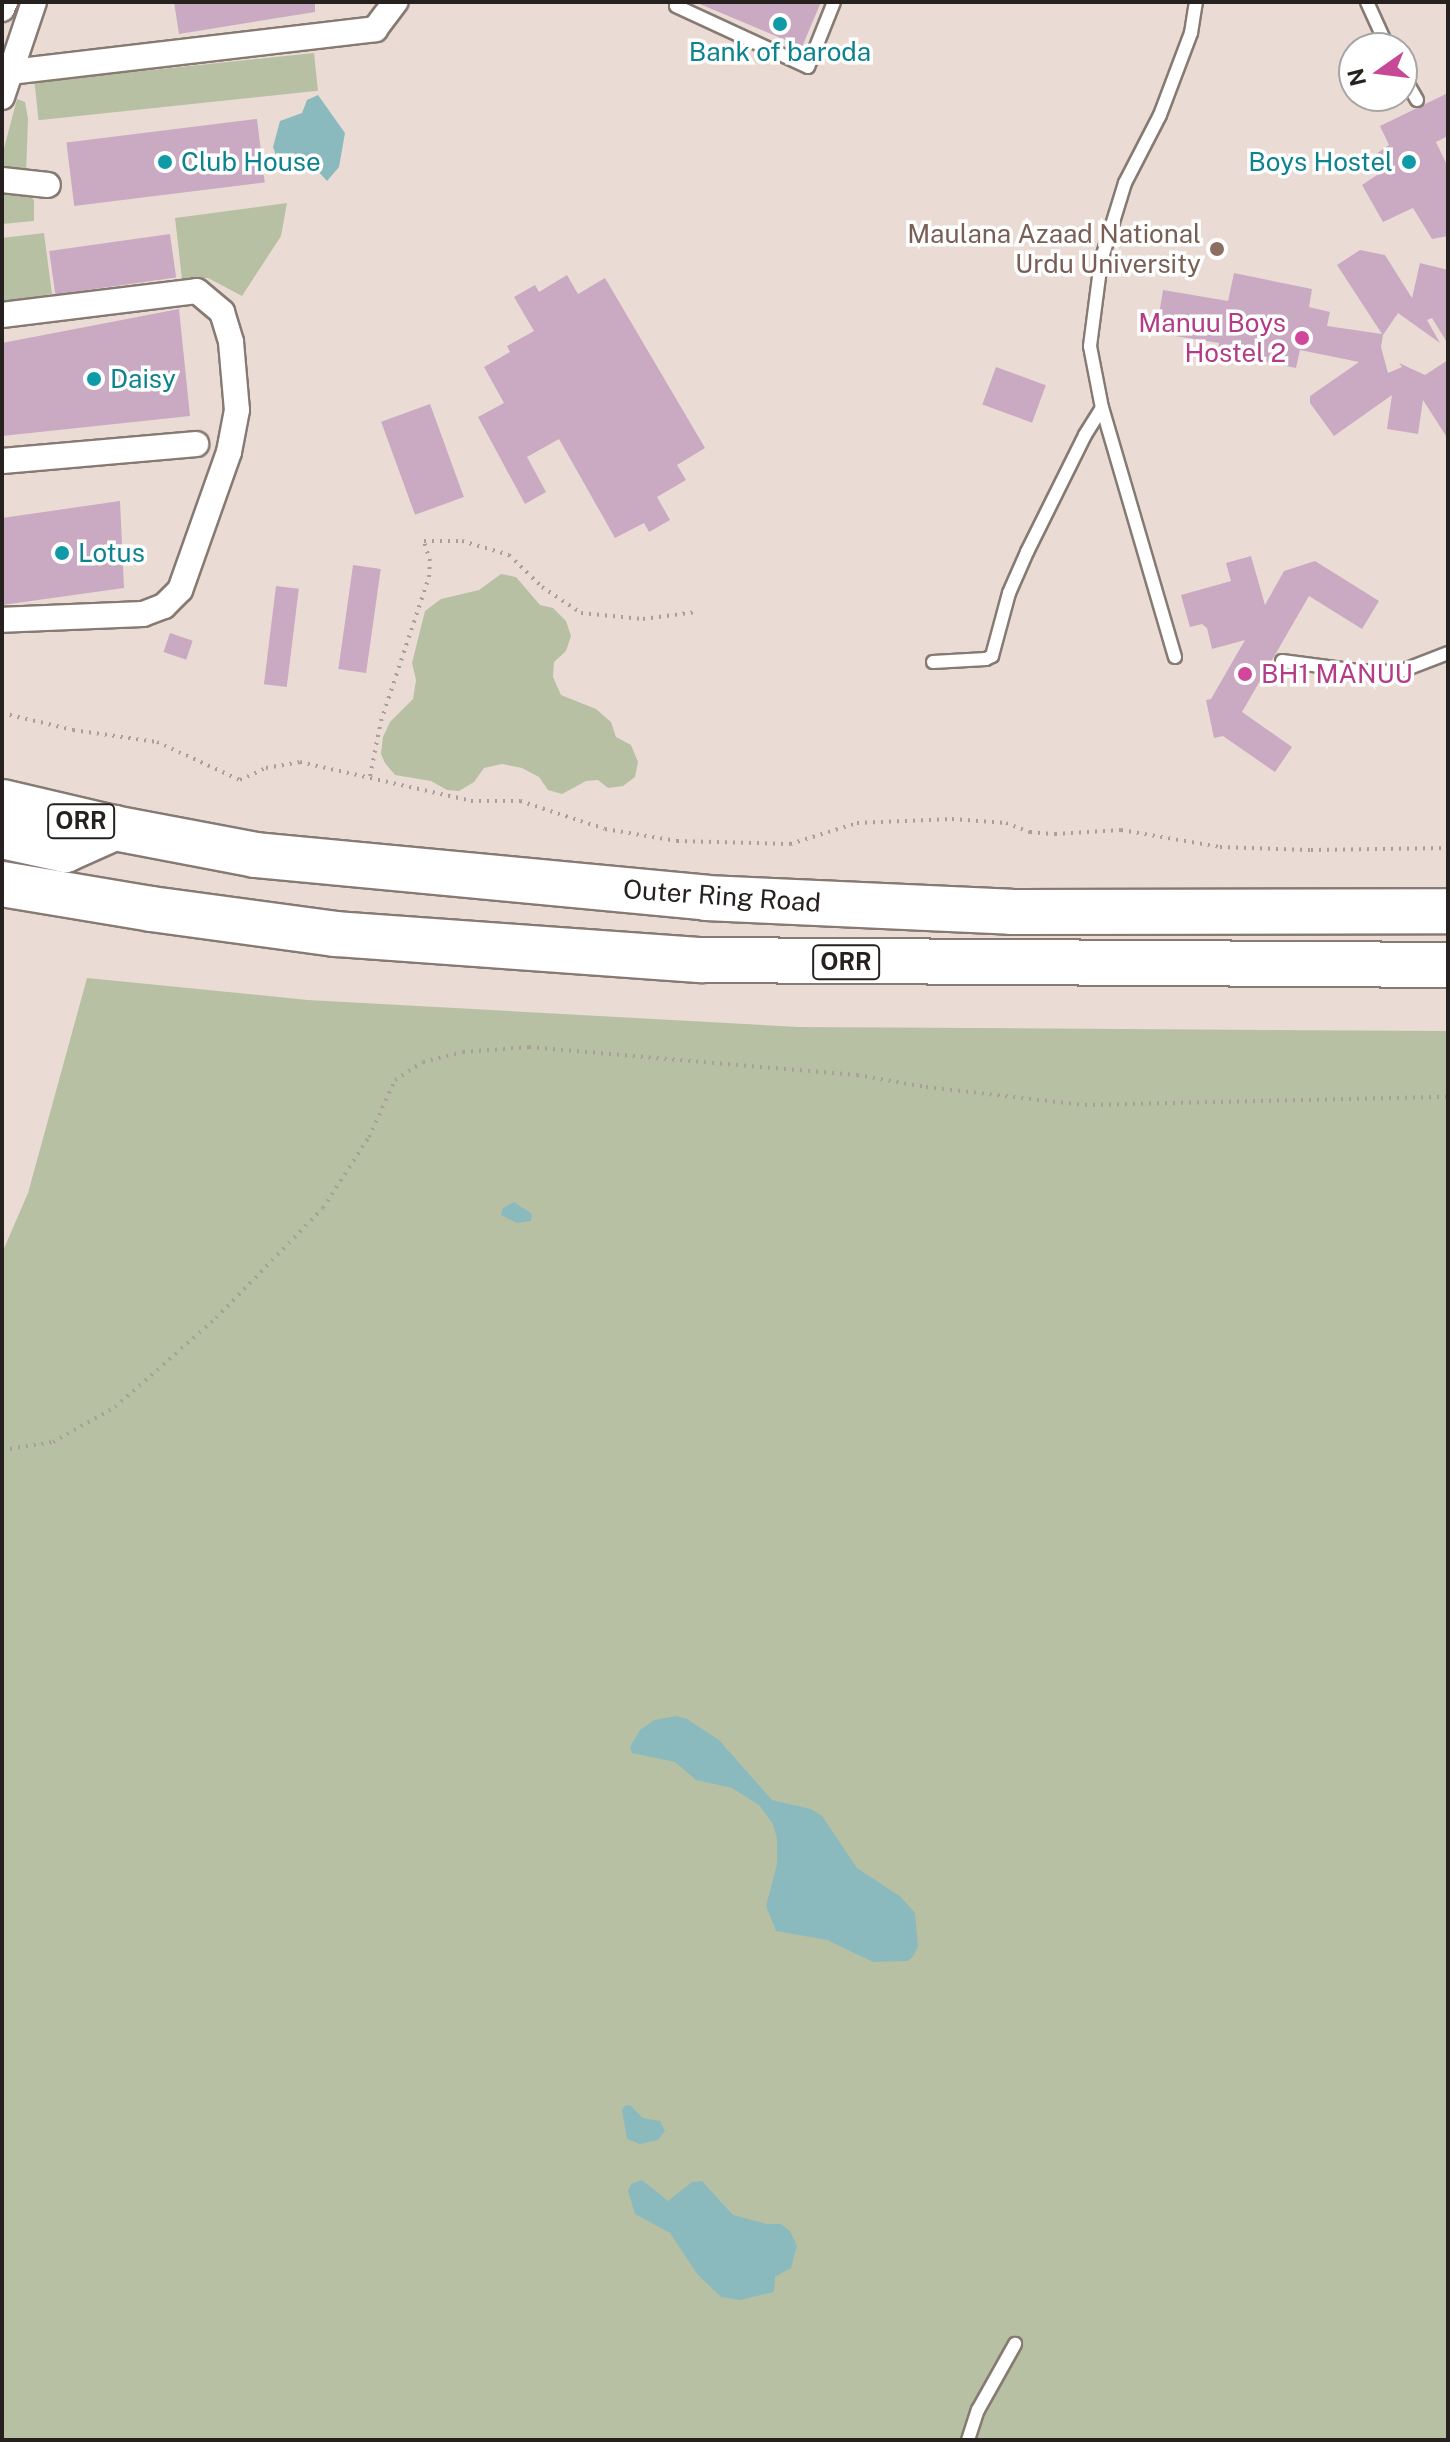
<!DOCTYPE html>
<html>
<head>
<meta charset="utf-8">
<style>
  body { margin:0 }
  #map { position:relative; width:1450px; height:2442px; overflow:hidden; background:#eadcd5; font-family:"Public Sans",sans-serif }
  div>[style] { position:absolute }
  .green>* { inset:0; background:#b8c0a3; transform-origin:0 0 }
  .water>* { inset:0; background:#8bbabe }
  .building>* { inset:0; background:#caaac2; transform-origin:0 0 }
  .path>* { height:4px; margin-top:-2px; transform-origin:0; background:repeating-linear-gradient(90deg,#a99e98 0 2px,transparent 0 8px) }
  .roads { filter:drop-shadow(2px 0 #867a73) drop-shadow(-2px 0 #867a73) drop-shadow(0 2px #867a73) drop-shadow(0 -2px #867a73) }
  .lane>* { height:12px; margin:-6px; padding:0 6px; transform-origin:6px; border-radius:6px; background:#fff }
  .street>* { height:24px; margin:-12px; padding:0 12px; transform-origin:12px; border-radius:12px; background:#fff }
  .highway>* { height:44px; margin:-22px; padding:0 22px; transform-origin:22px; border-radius:22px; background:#fff }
  .dots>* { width:22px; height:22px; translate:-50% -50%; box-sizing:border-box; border:4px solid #fff; border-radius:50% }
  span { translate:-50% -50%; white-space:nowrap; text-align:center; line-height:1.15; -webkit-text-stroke:7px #fff; paint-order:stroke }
  .shield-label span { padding:2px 6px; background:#fff; border:2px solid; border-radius:6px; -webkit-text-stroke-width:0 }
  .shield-label { font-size:24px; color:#26211f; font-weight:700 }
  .culture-label { font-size:26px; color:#0d838f }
  .left { translate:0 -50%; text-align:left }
  .right { translate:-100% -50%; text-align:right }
  .education-label { font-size:26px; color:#785e54 }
  .hotel-label { font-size:26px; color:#b23c85 }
  .street-label { font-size:26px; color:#26211f }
  .frame { position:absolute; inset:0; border:4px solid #26211f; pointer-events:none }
  .north { position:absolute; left:1338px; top:32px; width:80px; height:80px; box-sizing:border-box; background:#fff; border:2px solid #a8a6a5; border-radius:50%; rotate:256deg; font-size:22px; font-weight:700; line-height:32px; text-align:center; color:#26211f }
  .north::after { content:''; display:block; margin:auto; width:28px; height:36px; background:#c74894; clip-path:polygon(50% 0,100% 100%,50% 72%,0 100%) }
</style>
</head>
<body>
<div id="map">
  <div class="green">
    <div style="left:314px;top:53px;width:38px;height:281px;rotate:84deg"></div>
    <div style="clip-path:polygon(17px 99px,25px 102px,28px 119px,26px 175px,2px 175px,2px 156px)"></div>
    <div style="clip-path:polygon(2px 187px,28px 191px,34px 201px,34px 221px,2px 224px)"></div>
    <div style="clip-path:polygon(287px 203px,281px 236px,242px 296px,208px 278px,182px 279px,175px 218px)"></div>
    <div style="clip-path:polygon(44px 233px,52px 294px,2px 303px,2px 238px)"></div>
    <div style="clip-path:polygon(501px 574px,516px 577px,540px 605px,553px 608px,566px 621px,571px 636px,566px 651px,554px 662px,553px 677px,561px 695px,596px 709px,611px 722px,616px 737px,631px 745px,638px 762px,635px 777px,623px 786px,608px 788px,598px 780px,586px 781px,562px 794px,548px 790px,539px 777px,522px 768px,502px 764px,484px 768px,474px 782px,459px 791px,447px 790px,431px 781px,395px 775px,385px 763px,381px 754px,383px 737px,390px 722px,413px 699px,416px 680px,412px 663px,425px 611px,441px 599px,479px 590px)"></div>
    <div style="clip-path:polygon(87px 978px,308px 1000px,799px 1027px,1448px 1031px,1448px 2440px,2px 2440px,2px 1253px,28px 1193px)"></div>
  </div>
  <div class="water">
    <div style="clip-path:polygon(318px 95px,345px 133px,339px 167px,327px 181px,317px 170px,297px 173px,285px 169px,278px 161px,273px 147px,280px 121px,302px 113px,307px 100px)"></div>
    <div style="clip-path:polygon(514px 1202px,532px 1214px,531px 1221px,517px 1223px,501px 1215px,503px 1208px)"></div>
    <div style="clip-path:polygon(676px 1716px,687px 1719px,719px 1740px,772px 1800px,811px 1809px,822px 1816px,857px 1868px,901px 1897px,915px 1913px,918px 1946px,914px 1955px,908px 1961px,873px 1962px,827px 1940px,776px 1931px,766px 1906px,777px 1864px,777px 1839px,773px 1824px,759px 1805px,732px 1788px,696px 1780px,675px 1762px,632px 1753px,630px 1747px,640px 1730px,654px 1720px)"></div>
    <div style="clip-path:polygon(630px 2105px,643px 2118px,660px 2121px,665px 2131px,658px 2140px,640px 2144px,627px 2139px,622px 2111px,624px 2106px)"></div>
    <div style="clip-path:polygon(642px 2180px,668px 2201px,692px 2182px,702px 2181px,733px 2215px,767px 2224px,781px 2224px,790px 2231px,797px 2246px,791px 2268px,775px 2277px,774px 2292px,740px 2300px,721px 2297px,698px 2275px,670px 2233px,635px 2214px,628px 2191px,631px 2184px)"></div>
  </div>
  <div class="building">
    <div style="clip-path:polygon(174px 2px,315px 2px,315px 12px,179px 34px)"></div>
    <div style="clip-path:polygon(695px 2px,821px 2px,802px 47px)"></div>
    <div style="clip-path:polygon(1448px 93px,1448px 136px,1436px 142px,1448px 167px,1448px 236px,1432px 239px,1413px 208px,1383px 222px,1362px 185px,1380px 173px,1370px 158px,1389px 145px,1380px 126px)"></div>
    <div style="left:257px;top:119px;width:64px;height:192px;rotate:83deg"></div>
    <div style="left:170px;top:234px;width:44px;height:122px;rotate:82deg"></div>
    <div style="clip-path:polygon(1360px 250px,1385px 255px,1412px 298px,1420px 263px,1448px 270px,1448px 344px,1432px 318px,1427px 320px,1440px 343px,1398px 313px,1383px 335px,1381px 347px,1388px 373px,1402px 367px,1399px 363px,1425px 375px,1448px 360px,1448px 439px,1423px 400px,1418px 434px,1387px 429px,1392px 395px,1334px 436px,1310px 403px,1310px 396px,1359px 362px,1300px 350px,1296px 368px,1218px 352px,1219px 343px,1156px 333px,1163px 290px,1228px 301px,1234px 273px,1312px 289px,1309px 307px,1330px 312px,1327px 326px,1382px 334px,1337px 265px)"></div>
    <div style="clip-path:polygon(567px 275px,578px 294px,605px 278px,705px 448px,677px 465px,686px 480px,657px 497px,670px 520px,649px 532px,644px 523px,615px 538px,559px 439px,527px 457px,546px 492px,525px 504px,478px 417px,504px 403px,484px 367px,510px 352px,507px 346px,534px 331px,514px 297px,535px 285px,539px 292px)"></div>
    <div style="clip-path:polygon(179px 309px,190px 416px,2px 436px,2px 343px)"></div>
    <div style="left:996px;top:367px;width:53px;height:40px;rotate:20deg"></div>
    <div style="left:430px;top:404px;width:99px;height:52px;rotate:70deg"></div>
    <div style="clip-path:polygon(120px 501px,124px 588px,2px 605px,2px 518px)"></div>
    <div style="clip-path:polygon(1251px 556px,1265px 605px,1284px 571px,1315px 561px,1379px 601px,1362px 629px,1309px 596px,1242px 712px,1292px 747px,1275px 772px,1223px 736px,1214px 738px,1206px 700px,1211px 699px,1245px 640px,1212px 649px,1207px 628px,1202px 624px,1190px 627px,1181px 595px,1231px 581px,1226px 563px)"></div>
    <div style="left:353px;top:565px;width:28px;height:105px;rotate:8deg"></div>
    <div style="left:276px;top:586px;width:23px;height:99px;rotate:7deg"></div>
    <div style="left:170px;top:633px;width:24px;height:20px;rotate:19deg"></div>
  </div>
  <div class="path">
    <div style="left:2px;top:713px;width:73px;rotate:13.5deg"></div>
    <div style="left:73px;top:730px;width:85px;rotate:8.1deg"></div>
    <div style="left:157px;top:742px;width:91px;rotate:24.6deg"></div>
    <div style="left:240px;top:780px;width:29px;rotate:-25deg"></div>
    <div style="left:266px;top:768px;width:35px;rotate:-10deg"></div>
    <div style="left:300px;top:762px;width:175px;rotate:12.8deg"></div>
    <div style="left:471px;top:801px;width:49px"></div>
    <div style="left:520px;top:801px;width:89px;rotate:18.2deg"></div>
    <div style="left:605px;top:829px;width:73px;rotate:9.5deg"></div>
    <div style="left:677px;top:841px;width:113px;rotate:1.5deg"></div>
    <div style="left:790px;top:844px;width:70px;rotate:-17.4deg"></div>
    <div style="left:857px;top:823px;width:95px;rotate:-2.4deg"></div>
    <div style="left:952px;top:819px;width:54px;rotate:4.2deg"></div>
    <div style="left:1006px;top:823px;width:26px;rotate:21deg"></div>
    <div style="left:1030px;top:832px;width:25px;rotate:5deg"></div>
    <div style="left:1055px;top:834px;width:66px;rotate:-3.5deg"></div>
    <div style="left:1121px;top:830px;width:100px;rotate:9.7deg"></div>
    <div style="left:1220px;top:847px;width:91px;rotate:1.9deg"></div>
    <div style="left:1311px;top:850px;width:137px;rotate:-0.8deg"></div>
    <div style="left:370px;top:776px;width:56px;rotate:-78.7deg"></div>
    <div style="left:381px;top:721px;width:152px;rotate:-71.6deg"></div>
    <div style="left:429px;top:577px;width:16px;rotate:-86deg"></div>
    <div style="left:430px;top:561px;width:21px;rotate:-107deg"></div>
    <div style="left:424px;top:541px;width:38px"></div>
    <div style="left:462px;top:541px;width:49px;rotate:16.6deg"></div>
    <div style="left:509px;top:555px;width:46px;rotate:44.1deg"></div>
    <div style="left:542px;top:587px;width:47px;rotate:33.7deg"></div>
    <div style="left:581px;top:613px;width:62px;rotate:5.5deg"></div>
    <div style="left:643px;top:619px;width:54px;rotate:-7.4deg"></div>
    <div style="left:2px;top:1450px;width:52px;rotate:-8.9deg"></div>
    <div style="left:53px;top:1442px;width:71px;rotate:-29.4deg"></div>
    <div style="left:115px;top:1407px;width:135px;rotate:-41.4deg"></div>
    <div style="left:216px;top:1318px;width:153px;rotate:-45.8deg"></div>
    <div style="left:323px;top:1208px;width:85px;rotate:-57.1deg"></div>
    <div style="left:369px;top:1137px;width:63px;rotate:-65.5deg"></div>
    <div style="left:395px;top:1080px;width:33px;rotate:-33deg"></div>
    <div style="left:423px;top:1062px;width:41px;rotate:-14deg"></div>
    <div style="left:463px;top:1052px;width:66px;rotate:-4.3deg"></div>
    <div style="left:529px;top:1047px;width:329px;rotate:4.9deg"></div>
    <div style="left:857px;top:1075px;width:70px;rotate:9.9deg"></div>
    <div style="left:926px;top:1087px;width:160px;rotate:6.5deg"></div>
    <div style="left:1085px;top:1105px;width:363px;rotate:-1.3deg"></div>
  </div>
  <div class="roads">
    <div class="lane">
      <div style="left:678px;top:2px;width:4px;rotate:117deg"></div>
      <div style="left:676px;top:6px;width:145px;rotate:24.8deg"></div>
      <div style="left:808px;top:67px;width:70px;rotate:-68.2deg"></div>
      <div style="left:1367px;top:2px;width:51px;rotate:65.5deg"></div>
      <div style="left:1402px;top:74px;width:30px;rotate:60deg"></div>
      <div style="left:1175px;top:657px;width:259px;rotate:-106.3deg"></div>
      <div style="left:1102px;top:408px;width:63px;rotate:-101deg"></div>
      <div style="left:1090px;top:346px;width:86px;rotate:-82.6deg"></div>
      <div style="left:1101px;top:261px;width:82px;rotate:-72.9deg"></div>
      <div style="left:1125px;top:183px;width:76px;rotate:-62.8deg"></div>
      <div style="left:1160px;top:115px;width:88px;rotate:-69.3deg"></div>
      <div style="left:1191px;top:33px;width:31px;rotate:-81deg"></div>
      <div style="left:1282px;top:661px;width:77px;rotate:7.5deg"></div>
      <div style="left:1358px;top:671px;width:41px;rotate:1.4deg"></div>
      <div style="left:1399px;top:672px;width:53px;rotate:-21.2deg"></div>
      <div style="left:933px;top:662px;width:53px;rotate:-3.2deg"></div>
      <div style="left:986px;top:659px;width:7px;rotate:-27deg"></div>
      <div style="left:992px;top:656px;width:65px;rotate:-74.9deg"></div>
      <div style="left:1009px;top:593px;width:45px;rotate:-66.3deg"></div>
      <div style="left:1027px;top:552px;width:131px;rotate:-63.6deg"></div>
      <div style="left:1085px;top:435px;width:32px;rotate:-58deg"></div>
      <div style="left:968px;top:2440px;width:32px;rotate:-72deg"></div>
      <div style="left:978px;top:2410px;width:76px;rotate:-60.7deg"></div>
    </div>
    <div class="street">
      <div style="left:2px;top:9px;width:8px;rotate:-67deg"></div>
      <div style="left:2px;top:73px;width:376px;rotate:-6.7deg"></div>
      <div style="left:375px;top:29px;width:34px;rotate:-53deg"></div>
      <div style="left:2px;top:97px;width:100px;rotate:-71.4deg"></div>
      <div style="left:2px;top:180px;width:46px;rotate:6.2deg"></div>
      <div style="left:2px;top:315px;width:196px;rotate:-7deg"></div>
      <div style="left:197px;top:291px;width:33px;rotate:40deg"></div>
      <div style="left:222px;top:312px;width:31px;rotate:73deg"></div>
      <div style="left:231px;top:342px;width:68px;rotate:85deg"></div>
      <div style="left:237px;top:410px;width:43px;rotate:100.8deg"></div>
      <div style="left:229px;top:452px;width:146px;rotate:109.5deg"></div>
      <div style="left:180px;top:590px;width:23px;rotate:135deg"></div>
      <div style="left:164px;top:606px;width:22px;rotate:159deg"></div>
      <div style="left:143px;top:614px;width:141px;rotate:177.6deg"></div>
      <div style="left:2px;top:461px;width:195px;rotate:-5deg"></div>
    </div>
    <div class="highway">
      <div style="left:2px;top:802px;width:115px;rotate:13.1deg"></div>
      <div style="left:114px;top:828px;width:144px;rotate:10.8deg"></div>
      <div style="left:255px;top:855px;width:453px;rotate:5.4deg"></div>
      <div style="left:706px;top:898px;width:305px;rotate:2.6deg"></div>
      <div style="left:1011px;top:912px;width:437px;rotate:-0.1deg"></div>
      <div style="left:2px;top:836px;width:65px;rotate:12.5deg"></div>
      <div style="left:65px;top:850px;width:54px;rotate:-24.2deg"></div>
      <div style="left:2px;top:884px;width:151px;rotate:9.5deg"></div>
      <div style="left:151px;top:909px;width:186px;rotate:7.7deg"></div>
      <div style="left:335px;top:934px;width:367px;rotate:4.1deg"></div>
      <div style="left:701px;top:960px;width:747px;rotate:0.38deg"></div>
    </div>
  </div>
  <div class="dots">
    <div style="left:780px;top:24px;background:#0f9aa8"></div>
    <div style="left:165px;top:162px;background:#0f9aa8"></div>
    <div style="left:1409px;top:162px;background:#0f9aa8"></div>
    <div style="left:1217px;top:249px;background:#8d6e63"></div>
    <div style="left:1302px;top:338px;background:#d1479c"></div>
    <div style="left:94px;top:379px;background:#0f9aa8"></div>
    <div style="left:62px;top:553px;background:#0f9aa8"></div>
    <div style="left:1245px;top:674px;background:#d1479c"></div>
  </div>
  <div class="shield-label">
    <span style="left:81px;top:821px">ORR</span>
    <span style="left:846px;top:962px">ORR</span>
  </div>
  <div class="culture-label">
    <span style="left:780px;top:52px">Bank of baroda</span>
    <span class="left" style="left:181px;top:162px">Club House</span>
    <span class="right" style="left:1393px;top:162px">Boys Hostel</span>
    <span class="left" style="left:110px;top:379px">Daisy</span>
    <span class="left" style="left:78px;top:553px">Lotus</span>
  </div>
  <div class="education-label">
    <span class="right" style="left:1201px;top:249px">Maulana Azaad National<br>Urdu University</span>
  </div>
  <div class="hotel-label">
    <span class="right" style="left:1286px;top:338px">Manuu Boys<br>Hostel 2</span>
    <span class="left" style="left:1261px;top:674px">BH1 MANUU</span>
  </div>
  <div class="street-label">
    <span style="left:722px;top:896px;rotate:4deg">Outer Ring Road</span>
  </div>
  <div class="frame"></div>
  <div class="north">N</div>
</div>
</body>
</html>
